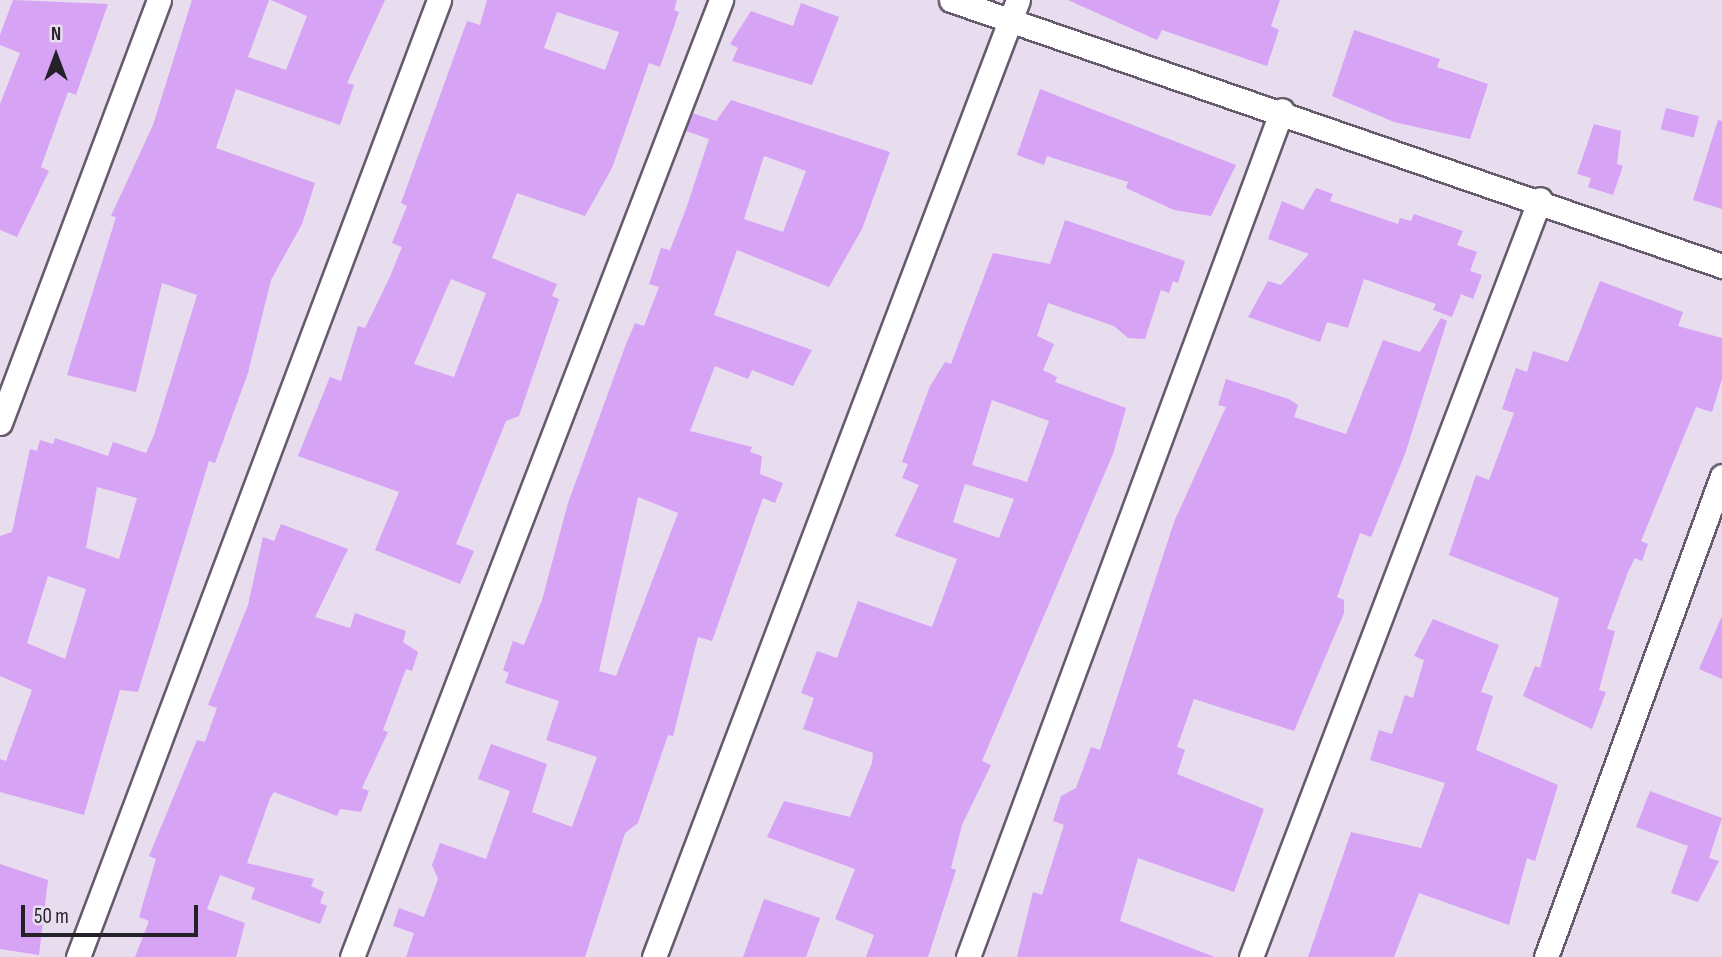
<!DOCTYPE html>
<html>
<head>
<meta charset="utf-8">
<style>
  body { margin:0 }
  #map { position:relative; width:1722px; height:957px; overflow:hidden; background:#e8dcef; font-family:"Sofia Sans Condensed",sans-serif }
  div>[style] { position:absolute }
  .building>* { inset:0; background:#d6a3f5; transform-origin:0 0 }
  .roads { filter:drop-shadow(2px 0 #655b6c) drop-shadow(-2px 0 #655b6c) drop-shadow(0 2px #655b6c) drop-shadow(0 -2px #655b6c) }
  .street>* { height:23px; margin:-11.5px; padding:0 11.5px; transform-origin:11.5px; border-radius:11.5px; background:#fff }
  span { translate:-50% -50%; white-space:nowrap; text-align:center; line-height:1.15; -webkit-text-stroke:5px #e8dcef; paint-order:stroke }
  .north { position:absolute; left:21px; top:21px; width:70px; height:70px; -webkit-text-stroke:5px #e8dcef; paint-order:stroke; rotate:0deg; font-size:19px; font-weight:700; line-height:28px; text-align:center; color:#252128 }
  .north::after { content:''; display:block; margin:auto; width:24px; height:32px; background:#252128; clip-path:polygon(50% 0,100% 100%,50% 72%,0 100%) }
  .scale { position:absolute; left:21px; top:905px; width:177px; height:32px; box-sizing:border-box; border:4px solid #252128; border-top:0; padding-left:9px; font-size:21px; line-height:24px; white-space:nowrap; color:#252128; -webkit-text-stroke:5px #e8dcef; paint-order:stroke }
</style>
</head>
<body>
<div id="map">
  <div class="building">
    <div style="clip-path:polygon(13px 0,108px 4px,76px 95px,68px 92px,41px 167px,49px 171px,17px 237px,0 230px,0 104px,20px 53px,0 45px,0 35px)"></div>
    <div style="clip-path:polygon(evenodd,192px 0,269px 0,248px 57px,286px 70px,307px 16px,271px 0,385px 0,347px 83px,354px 85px,340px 125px,236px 89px,216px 148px,315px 183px,302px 224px,271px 280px,248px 373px,215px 463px,209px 461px,138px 692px,120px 690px,84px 815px,0 792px,0 759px,6px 761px,32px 690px,0 676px,0 536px,12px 532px,30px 449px,37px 451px,40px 440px,53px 444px,55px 438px,108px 456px,113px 442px,146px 453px,154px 435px,197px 295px,162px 283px,136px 392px,67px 375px,116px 217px,111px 216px,153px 125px,192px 0,97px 487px,137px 498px,119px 559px,86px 548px,97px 487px,192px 0,48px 576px,86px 589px,65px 659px,27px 643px,48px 576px)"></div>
    <div style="clip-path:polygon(evenodd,487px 0,677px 0,674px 10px,679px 12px,660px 67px,649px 63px,612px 168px,585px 216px,517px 193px,492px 258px,557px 284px,552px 296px,559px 299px,519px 416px,506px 421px,456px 544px,474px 551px,460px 584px,375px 550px,399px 492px,298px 456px,330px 377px,341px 381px,358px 326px,365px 328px,389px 279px,402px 247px,392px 243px,407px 206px,401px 203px,467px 21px,480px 25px,487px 0,557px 12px,619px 32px,605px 70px,544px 48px,557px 12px,487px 0,451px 279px,486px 293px,454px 377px,414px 364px,451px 279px)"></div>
    <div style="clip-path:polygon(1068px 0,1280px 0,1271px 26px,1279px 30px,1267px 66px,1162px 30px,1157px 40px)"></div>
    <div style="clip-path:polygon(801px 3px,839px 17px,812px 85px,732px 61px,738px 48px,730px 44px,751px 11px,793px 26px)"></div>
    <div style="clip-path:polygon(1354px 30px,1440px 59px,1437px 67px,1488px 84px,1470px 139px,1394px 122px,1332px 96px)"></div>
    <div style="clip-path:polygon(1040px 89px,1236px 165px,1211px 216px,1174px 210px,1126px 188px,1128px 182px,1047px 156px,1044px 165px,1017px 155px)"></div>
    <div style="clip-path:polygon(evenodd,731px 100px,890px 152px,862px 229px,829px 287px,737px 250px,714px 315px,812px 350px,793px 386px,752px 370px,748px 379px,715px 366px,690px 431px,752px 447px,750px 452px,762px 456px,760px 474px,783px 483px,775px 503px,763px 498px,712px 641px,698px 637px,673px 736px,668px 735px,638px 823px,625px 833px,585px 957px,406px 957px,414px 933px,393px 926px,399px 908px,424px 917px,438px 879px,432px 865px,440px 843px,486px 859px,510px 791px,478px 779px,491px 744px,547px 764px,532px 812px,572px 827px,597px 757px,546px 740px,559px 701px,505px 683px,509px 673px,503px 670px,513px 641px,524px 645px,542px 600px,568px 503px,626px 344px,635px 323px,644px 326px,659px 287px,649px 284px,661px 248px,670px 250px,686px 209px,709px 139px,686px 131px,692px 113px,716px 121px,731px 100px,764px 156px,806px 171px,783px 232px,744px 219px,764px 156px,731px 100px,638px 497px,678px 513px,616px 676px,599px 671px,638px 497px)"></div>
    <div style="left:1666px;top:108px;width:34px;height:22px;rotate:14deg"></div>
    <div style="clip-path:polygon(1718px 120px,1722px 121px,1722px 209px,1693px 200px)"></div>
    <div style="clip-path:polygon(1594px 124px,1621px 131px,1617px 164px,1623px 166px,1613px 195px,1588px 187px,1591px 178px,1577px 174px)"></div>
    <div style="clip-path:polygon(1316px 188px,1333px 194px,1330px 201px,1398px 224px,1400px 218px,1411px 221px,1414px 214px,1463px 231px,1457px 245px,1477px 252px,1470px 271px,1482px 275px,1473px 299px,1461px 294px,1452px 317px,1433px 310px,1436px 304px,1364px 279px,1348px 328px,1327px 322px,1320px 342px,1248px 317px,1268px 281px,1281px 285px,1309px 254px,1268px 239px,1282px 201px,1303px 210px)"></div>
    <div style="clip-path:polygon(evenodd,1065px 220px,1185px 261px,1178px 283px,1173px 281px,1169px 293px,1161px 290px,1145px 339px,1128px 338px,1114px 326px,1048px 303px,1037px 336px,1054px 344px,1043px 370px,1057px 377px,1055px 382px,1126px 408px,1113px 454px,982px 761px,991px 765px,962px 825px,951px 868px,956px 870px,928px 957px,866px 957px,874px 935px,835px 919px,855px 869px,767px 837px,784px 801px,850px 817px,872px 763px,873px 753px,803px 729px,814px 698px,801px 693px,817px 651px,837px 658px,858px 601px,932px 627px,957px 559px,895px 536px,919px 485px,902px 478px,908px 464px,902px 462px,930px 386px,945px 362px,951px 364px,993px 253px,1050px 264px,1065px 220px,992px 400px,1049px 421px,1027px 482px,972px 465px,992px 400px,1065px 220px,965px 484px,1014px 499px,999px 538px,953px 522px,965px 484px)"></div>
    <div style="clip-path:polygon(1600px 281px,1683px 312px,1678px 326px,1722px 338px,1722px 379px,1712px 412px,1696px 407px,1641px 541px,1648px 544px,1642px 561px,1635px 558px,1628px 572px,1607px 629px,1615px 631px,1599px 690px,1606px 692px,1592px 729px,1523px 696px,1535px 666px,1540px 668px,1559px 598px,1449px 555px,1476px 475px,1489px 480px,1514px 413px,1502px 409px,1516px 368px,1527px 372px,1533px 351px,1568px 362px)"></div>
    <div style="clip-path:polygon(1441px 318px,1447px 321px,1405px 454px,1371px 537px,1360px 533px,1337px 597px,1344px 600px,1344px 613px,1294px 731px,1194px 699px,1177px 747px,1185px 750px,1177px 774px,1264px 809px,1234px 892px,1138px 858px,1120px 921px,1215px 957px,1017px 957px,1033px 892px,1042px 895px,1064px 825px,1053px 821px,1061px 796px,1076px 788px,1091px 747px,1100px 750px,1174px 522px,1226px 407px,1218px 405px,1226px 379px,1289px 399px,1298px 405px,1294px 417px,1346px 434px,1383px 340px,1420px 352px)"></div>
    <div style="clip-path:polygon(281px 524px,348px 549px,315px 617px,350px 628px,355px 613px,406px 631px,403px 642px,418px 652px,412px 671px,406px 669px,383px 730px,388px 732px,362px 788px,369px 791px,361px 812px,340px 809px,337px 816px,274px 792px,270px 798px,247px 863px,314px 879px,311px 886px,324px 892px,320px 903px,327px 906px,320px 924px,251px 899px,255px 888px,220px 875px,207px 909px,245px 923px,236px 957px,135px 957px,149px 921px,139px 917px,156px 859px,149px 856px,197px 740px,205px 742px,217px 708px,208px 705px,248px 605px,263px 537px,274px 541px)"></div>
    <div style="clip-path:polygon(1722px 616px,1722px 679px,1699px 669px)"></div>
    <div style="clip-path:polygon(1433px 619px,1499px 645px,1481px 692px,1493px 696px,1476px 750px,1558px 785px,1535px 861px,1527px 858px,1509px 925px,1419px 893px,1394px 957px,1308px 957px,1351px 832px,1421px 848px,1445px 783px,1370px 760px,1379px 730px,1392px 734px,1405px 695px,1413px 698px,1424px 660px,1414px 656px)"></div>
    <div style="clip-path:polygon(1650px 791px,1722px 818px,1709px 858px,1719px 861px,1698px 902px,1671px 893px,1688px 846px,1636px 827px)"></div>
    <div style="clip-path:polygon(0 864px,48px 880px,39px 955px,0 949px)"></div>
    <div style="clip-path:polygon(764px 899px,820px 918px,806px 957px,743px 957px)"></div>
  </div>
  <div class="roads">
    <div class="street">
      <div style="left:951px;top:0;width:816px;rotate:19.03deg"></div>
      <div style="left:0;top:423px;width:452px;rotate:-69.4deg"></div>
      <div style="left:78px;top:957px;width:1023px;rotate:-69.33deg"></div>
      <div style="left:352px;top:957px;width:1026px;rotate:-68.91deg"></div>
      <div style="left:654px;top:957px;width:1024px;rotate:-69.18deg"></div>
      <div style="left:968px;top:957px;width:903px;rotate:-69.66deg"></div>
      <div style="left:1251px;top:957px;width:811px;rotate:-69.13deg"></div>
      <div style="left:1546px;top:957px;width:512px;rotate:-69.9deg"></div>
    </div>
  </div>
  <div class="north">N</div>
  <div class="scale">50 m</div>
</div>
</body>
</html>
